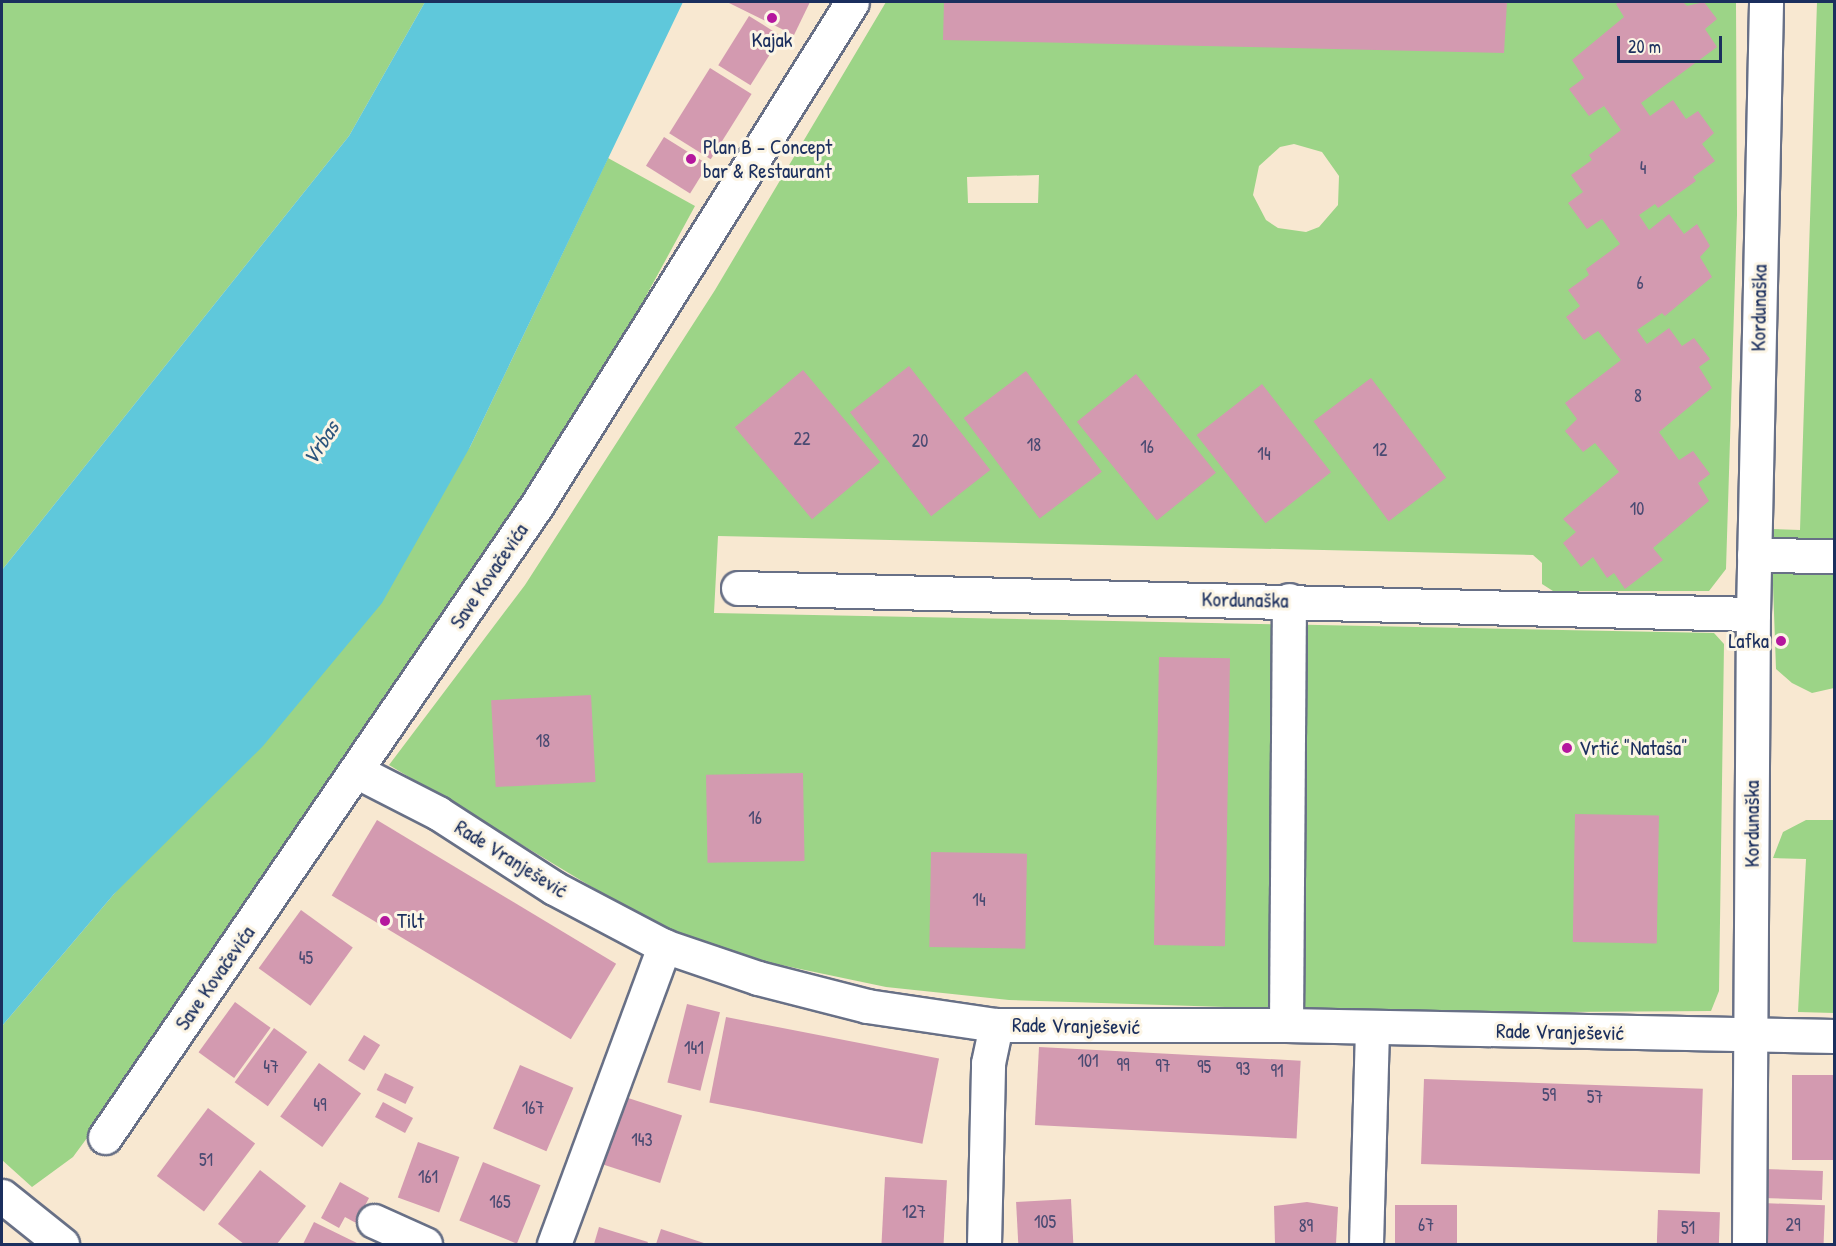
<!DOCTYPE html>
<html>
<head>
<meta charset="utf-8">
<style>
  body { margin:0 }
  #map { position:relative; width:1836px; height:1246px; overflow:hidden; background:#f8e8d1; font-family:"Patrick Hand",sans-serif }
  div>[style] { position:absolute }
  .green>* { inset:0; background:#9cd487 }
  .water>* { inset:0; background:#5fc8db }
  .building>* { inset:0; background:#d39ab0; transform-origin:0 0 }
  .roads { filter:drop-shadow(2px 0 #687086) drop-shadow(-2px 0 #687086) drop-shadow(0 2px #687086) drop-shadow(0 -2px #687086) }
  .minor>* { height:33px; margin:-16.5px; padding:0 16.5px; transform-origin:16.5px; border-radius:16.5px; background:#fff }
  .major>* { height:33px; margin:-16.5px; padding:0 16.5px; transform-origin:16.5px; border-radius:16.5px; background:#fff }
  .dots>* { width:16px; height:16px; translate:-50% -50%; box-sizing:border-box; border:3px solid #fcf5e5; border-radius:50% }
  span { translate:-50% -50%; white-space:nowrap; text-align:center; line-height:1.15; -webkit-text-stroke:6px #fcf5e5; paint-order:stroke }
  .number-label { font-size:18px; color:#494a72 }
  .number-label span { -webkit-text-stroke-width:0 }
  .poi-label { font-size:21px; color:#1b2f5e }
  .left { translate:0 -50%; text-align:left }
  .right { translate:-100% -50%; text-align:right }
  .street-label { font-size:21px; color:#1b2f5e }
  .water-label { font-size:22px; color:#2c557d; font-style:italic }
  .frame { position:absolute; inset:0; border:3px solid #1b2f5e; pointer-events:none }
  .scale { position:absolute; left:1617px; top:36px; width:105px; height:27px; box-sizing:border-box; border:3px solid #1b2f5e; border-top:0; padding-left:8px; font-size:18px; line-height:21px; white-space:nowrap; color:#1b2f5e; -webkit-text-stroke:4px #fcf5e5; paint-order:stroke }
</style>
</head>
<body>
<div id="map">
  <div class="green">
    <div style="clip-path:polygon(2px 2px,425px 2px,349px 136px,2px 570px)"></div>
    <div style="clip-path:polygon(evenodd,886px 2px,1736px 2px,1737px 215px,1726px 569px,1709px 591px,1553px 591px,1542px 584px,1542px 563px,1533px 555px,718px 536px,714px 613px,1714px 633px,1724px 644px,1719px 991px,1711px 1011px,1409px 1013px,1009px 1000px,886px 987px,690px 946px,389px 765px,525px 585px,715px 290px,886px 2px,1294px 144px,1322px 152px,1339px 176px,1338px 205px,1319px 227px,1306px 232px,1278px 228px,1266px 220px,1253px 195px,1259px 166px,1280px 147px,1294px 144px,886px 2px,1039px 175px,1038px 203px,968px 203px,967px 177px,1039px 175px)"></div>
    <div style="clip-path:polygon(1817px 2px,1834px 2px,1834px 688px,1812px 693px,1792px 683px,1776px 669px,1771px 529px,1800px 530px)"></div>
    <div style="clip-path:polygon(608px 158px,695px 206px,596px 388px,87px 1138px,73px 1157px,32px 1187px,2px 1160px,2px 1026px,114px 894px,470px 447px)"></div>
    <div style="clip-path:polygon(1806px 820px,1834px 820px,1834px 1013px,1798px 1012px,1806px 859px,1773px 858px,1783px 832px)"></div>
  </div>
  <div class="water">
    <div style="clip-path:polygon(425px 2px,683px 2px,470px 447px,382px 603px,263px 746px,114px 894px,2px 1026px,2px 570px,349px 136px)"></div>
  </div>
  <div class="building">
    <div style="clip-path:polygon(727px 2px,810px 2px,794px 35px)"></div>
    <div style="clip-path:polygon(944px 2px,1507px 2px,1504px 53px,943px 40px)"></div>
    <div style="clip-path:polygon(1619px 2px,1683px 2px,1687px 6px,1704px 2px,1717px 19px,1705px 29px,1717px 47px,1641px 103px,1650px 116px,1673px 100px,1686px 119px,1698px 111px,1714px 133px,1702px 144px,1715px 161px,1693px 177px,1696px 181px,1658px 208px,1655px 204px,1639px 215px,1649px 230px,1669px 214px,1684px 234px,1697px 224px,1710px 246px,1700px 257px,1712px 277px,1665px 316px,1662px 313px,1637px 330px,1647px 344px,1669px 328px,1682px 346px,1694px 338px,1710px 359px,1699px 367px,1712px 388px,1659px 432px,1679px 460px,1693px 451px,1710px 474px,1698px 483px,1709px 501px,1653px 548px,1663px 560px,1625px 589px,1614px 573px,1607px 578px,1593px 557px,1581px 567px,1563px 543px,1576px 532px,1563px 519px,1619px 472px,1595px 443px,1583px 452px,1565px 431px,1577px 419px,1565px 403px,1621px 360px,1598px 331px,1584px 340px,1566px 317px,1580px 306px,1568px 290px,1589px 275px,1586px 269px,1620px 244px,1602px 219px,1587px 229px,1568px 203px,1583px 192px,1571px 175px,1592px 160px,1589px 155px,1621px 130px,1604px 106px,1589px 116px,1569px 89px,1584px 78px,1572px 60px,1624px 17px,1616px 4px)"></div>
    <div style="left:749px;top:16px;width:38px;height:58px;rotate:32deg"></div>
    <div style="left:710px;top:68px;width:49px;height:77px;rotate:32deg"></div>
    <div style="left:664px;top:137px;width:52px;height:34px;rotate:32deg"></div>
    <div style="left:909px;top:366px;width:132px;height:75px;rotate:52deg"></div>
    <div style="left:803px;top:370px;width:120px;height:89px;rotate:50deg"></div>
    <div style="left:1026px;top:371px;width:126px;height:78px;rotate:53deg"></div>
    <div style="left:1136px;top:374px;width:127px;height:76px;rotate:51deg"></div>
    <div style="left:1371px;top:378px;width:125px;height:72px;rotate:53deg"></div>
    <div style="left:1262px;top:384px;width:112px;height:83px;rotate:52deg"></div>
    <div style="left:1159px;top:657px;width:71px;height:288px;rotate:1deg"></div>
    <div style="left:591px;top:695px;width:87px;height:100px;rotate:87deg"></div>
    <div style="left:803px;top:773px;width:88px;height:97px;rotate:89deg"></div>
    <div style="left:1575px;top:814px;width:84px;height:128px;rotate:1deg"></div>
    <div style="left:377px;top:820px;width:279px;height:88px;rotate:31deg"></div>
    <div style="left:931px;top:852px;width:96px;height:95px;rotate:1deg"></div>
    <div style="left:301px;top:910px;width:64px;height:72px;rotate:36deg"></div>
    <div style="left:235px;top:1002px;width:44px;height:62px;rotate:36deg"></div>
    <div style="left:687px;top:1004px;width:34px;height:81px;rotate:14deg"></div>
    <div style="left:726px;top:1017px;width:217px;height:87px;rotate:11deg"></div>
    <div style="left:274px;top:1028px;width:41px;height:67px;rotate:36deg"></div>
    <div style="left:364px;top:1035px;width:19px;height:30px;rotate:32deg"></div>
    <div style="left:1039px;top:1047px;width:262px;height:78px;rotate:3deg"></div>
    <div style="left:319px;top:1063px;width:52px;height:66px;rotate:36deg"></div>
    <div style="left:520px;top:1065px;width:58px;height:69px;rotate:23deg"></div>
    <div style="left:385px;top:1073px;width:32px;height:19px;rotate:26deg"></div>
    <div style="left:1792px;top:1075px;width:42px;height:85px"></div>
    <div style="left:1424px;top:1079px;width:279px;height:85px;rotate:2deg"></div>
    <div style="left:625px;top:1097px;width:60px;height:71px;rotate:18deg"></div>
    <div style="left:383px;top:1102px;width:34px;height:17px;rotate:28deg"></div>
    <div style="left:208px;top:1108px;width:59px;height:85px;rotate:37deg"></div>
    <div style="left:418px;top:1142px;width:44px;height:59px;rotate:20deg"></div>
    <div style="left:483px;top:1162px;width:62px;height:63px;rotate:22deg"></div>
    <div style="left:1763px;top:1169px;width:60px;height:29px;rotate:2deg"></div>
    <div style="clip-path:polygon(260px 1170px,306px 1206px,277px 1244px,244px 1244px,218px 1224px)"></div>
    <div style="left:885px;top:1177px;width:62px;height:67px;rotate:3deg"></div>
    <div style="clip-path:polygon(340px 1182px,369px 1198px,356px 1223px,345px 1217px,339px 1228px,321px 1218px)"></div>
    <div style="left:1071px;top:1199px;width:45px;height:55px;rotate:87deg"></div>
    <div style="clip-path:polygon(1307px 1202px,1338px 1207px,1336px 1244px,1275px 1244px,1274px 1206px)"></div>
    <div style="left:1762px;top:1203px;width:63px;height:41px;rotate:2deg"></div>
    <div style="left:1395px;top:1205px;width:62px;height:39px"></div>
    <div style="left:1658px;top:1210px;width:62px;height:34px;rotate:2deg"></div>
    <div style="clip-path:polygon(314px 1222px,359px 1244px,303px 1244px)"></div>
    <div style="clip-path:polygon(599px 1227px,648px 1242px,647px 1244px,594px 1244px)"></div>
    <div style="clip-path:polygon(661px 1229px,707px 1244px,656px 1244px)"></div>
  </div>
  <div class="roads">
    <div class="minor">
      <div style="left:1754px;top:555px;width:80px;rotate:0.7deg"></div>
      <div style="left:738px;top:588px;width:1015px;rotate:1.47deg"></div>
      <div style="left:358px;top:772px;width:90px;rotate:27.1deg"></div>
      <div style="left:438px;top:813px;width:138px;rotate:32.9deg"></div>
      <div style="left:554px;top:888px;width:124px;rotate:27.8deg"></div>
      <div style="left:664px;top:946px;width:99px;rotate:18.8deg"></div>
      <div style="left:758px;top:978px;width:113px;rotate:14.4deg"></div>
      <div style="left:867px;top:1006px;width:130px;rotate:8.4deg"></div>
      <div style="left:996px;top:1025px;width:290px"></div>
      <div style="left:1286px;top:1025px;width:548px;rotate:1.15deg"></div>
      <div style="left:1286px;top:1025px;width:425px;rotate:-89.6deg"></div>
      <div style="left:105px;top:1137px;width:766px;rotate:-55.65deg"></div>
      <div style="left:537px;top:505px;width:593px;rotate:-57.94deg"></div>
      <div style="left:374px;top:1221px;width:56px;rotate:24.3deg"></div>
      <div style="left:554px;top:1244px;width:318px;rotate:-69.7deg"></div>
      <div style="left:984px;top:1244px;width:181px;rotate:-88.7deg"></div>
      <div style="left:988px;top:1063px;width:39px;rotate:-78deg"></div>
      <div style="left:1366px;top:1244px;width:215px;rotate:-88.4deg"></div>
      <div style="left:1749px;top:1244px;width:630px;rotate:-89.64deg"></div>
      <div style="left:1753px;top:614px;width:612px;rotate:-88.78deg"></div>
    </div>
    <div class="major">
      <div style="left:2px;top:1196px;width:77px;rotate:38.7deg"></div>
    </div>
  </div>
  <div class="dots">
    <div style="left:772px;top:18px;background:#b5179e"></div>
    <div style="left:691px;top:159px;background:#b5179e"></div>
    <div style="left:1781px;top:641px;background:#b5179e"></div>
    <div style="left:1567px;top:748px;background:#b5179e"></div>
    <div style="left:385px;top:921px;background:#b5179e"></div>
  </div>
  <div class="number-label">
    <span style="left:1643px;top:168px">4</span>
    <span style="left:1640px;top:283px">6</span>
    <span style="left:1638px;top:396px">8</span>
    <span style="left:802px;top:439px">22</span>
    <span style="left:920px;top:441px">20</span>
    <span style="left:1034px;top:445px">18</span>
    <span style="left:1147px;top:447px">16</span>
    <span style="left:1380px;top:450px">12</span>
    <span style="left:1264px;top:454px">14</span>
    <span style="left:1637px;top:509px">10</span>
    <span style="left:543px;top:741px">18</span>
    <span style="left:755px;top:818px">16</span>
    <span style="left:979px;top:900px">14</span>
    <span style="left:306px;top:958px">45</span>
    <span style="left:694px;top:1048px">141</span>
    <span style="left:1088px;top:1061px">101</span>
    <span style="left:1123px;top:1065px">99</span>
    <span style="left:1163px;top:1066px">97</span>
    <span style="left:271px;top:1067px">47</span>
    <span style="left:1204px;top:1067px">95</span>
    <span style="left:1243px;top:1069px">93</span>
    <span style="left:1277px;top:1071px">91</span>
    <span style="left:1549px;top:1095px">59</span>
    <span style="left:1595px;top:1097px">57</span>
    <span style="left:320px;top:1105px">49</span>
    <span style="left:533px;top:1108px">167</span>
    <span style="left:642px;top:1140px">143</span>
    <span style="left:206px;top:1160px">51</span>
    <span style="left:428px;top:1177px">161</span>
    <span style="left:500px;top:1202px">165</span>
    <span style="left:914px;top:1212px">127</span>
    <span style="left:1045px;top:1222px">105</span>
    <span style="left:1426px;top:1225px">67</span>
    <span style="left:1793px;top:1225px">29</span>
    <span style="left:1306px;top:1226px">89</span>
    <span style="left:1688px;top:1228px">51</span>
  </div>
  <div class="poi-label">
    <span style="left:772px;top:40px">Kajak</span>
    <span class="left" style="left:703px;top:159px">Plan B - Concept<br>bar &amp; Restaurant</span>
    <span class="right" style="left:1769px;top:641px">Lafka</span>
    <span class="left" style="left:1579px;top:748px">Vrtić "Nataša"</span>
    <span class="left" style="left:397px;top:921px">Tilt</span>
  </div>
  <div class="street-label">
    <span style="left:1759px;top:308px;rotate:-89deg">Kordunaška</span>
    <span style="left:489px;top:576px;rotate:-56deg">Save Kovačevića</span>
    <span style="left:1245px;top:600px;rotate:1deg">Kordunaška</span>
    <span style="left:1752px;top:824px;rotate:-90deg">Kordunaška</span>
    <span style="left:511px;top:859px;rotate:32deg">Rade Vranješević</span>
    <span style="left:215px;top:978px;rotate:-55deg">Save Kovačevića</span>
    <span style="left:1076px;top:1026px;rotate:1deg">Rade Vranješević</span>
    <span style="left:1560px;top:1032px;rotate:1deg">Rade Vranješević</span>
  </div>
  <div class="water-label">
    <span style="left:321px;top:443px;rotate:-57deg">Vrbas</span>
  </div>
  <div class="frame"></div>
  <div class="scale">20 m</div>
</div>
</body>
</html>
